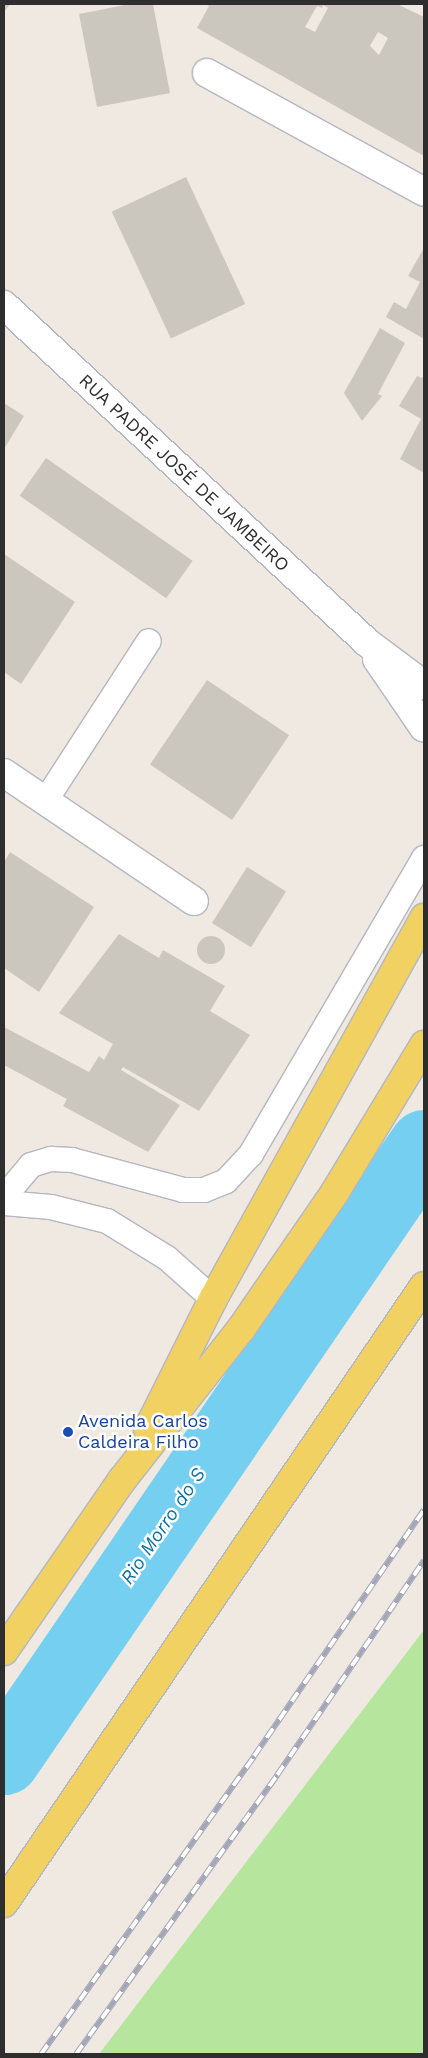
<!DOCTYPE html>
<html>
<head>
<meta charset="utf-8">
<style>
  body { margin:0 }
  #map { position:relative; width:428px; height:2058px; overflow:hidden; background:#efe9e1; font-family:"Work Sans",sans-serif }
  div>[style] { position:absolute }
  .green>* { inset:0; background:#b6e59e }
  .river>* { height:71px; margin:-35.5px; padding:0 35.5px; transform-origin:35.5px; border-radius:35.5px; background:#75cff0 }
  .building>* { inset:0; background:#cbc7bf; transform-origin:0 0 }
  .round { border-radius:50% }
  .roads { filter:drop-shadow(1px 0 #b4b7c1) drop-shadow(-1px 0 #b4b7c1) drop-shadow(0 1px #b4b7c1) drop-shadow(0 -1px #b4b7c1) }
  .service>* { height:24px; margin:-12px; padding:0 12px; transform-origin:12px; border-radius:12px; background:#fff }
  .minor>* { height:28px; margin:-14px; padding:0 14px; transform-origin:14px; border-radius:14px; background:#fff }
  .secondary>* { height:28px; margin:-14px; padding:0 14px; transform-origin:14px; border-radius:14px; background:#fff }
  .primary>* { height:28px; margin:-14px; padding:0 14px; transform-origin:14px; border-radius:14px; background:#f2d163 }
  .rail>* { height:5.5px; margin-top:-2.75px; transform-origin:0; background:repeating-linear-gradient(90deg,#fff 0 11px,#a3a6b8 0 22px); box-sizing:border-box; border-block:1px solid #a3a6b8 }
  .dots>* { width:14px; height:14px; translate:-50% -50%; box-sizing:border-box; border:2px solid #fff; border-radius:50% }
  span { translate:-50% -50%; white-space:nowrap; text-align:center; line-height:1.15; -webkit-text-stroke:5px #fff; paint-order:stroke }
  .street-label { font-size:18px; color:#2e2e2e }
  .transit-label { font-size:18px; color:#164399 }
  .left { translate:0 -50%; text-align:left }
  .water-label { font-size:19px; color:#0d6fa3; font-style:italic }
  .frame { position:absolute; inset:0; border:5px solid #2e2e2e; pointer-events:none }
</style>
</head>
<body>
<div id="map">
  <div class="green">
    <div style="clip-path:polygon(424px 1630px,424px 2054px,99px 2054px)"></div>
  </div>
  <div class="river">
    <div style="left:4px;top:1759px;width:744px;rotate:-55.63deg"></div>
  </div>
  <div class="building">
    <div style="clip-path:polygon(4px 4px,10px 4px,4px 12px)"></div>
    <div style="clip-path:polygon(130px 4px,153px 4px,170px 93px,97px 107px,79px 14px)"></div>
    <div style="clip-path:polygon(evenodd,205px 4px,397px 4px,424px 17px,424px 156px,197px 28px,209px 6px,205px 4px,323px 5px,328px 8px,315px 32px,305px 27px,317px 6px,322px 8px,323px 5px,205px 4px,378px 32px,388px 38px,379px 55px,370px 46px,378px 32px)"></div>
    <div style="left:186px;top:177px;width:140px;height:82px;rotate:65deg"></div>
    <div style="clip-path:polygon(424px 248px,424px 339px,386px 317px,394px 302px,406px 309px,420px 282px,408px 276px)"></div>
    <div style="clip-path:polygon(380px 328px,405px 343px,378px 394px,382px 396px,362px 421px,344px 393px)"></div>
    <div style="clip-path:polygon(424px 375px,424px 473px,400px 459px,421px 419px,399px 406px,417px 376px,422px 378px)"></div>
    <div style="clip-path:polygon(4px 403px,24px 416px,4px 449px)"></div>
    <div style="left:46px;top:458px;width:179px;height:46px;rotate:35deg"></div>
    <div style="clip-path:polygon(4px 554px,75px 602px,21px 684px,4px 672px)"></div>
    <div style="left:207px;top:680px;width:99px;height:102px;rotate:34deg"></div>
    <div style="clip-path:polygon(10px 852px,94px 907px,39px 992px,4px 968px,4px 862px)"></div>
    <div style="left:247px;top:867px;width:46px;height:66px;rotate:32deg"></div>
    <div style="clip-path:polygon(119px 934px,159px 958px,163px 950px,225px 986px,210px 1011px,250px 1035px,199px 1111px,123px 1067px,121px 1070px,180px 1105px,148px 1152px,63px 1106px,67px 1099px,4px 1065px,4px 1027px,89px 1072px,99px 1056px,104px 1060px,113px 1044px,59px 1013px)"></div>
    <div class="round" style="left:197px;top:936px;width:28px;height:28px"></div>
  </div>
  <div class="roads">
    <div class="service">
      <div style="left:46px;top:800px;width:189px;rotate:-57.1deg"></div>
      <div style="left:4px;top:1197px;width:42px;rotate:-49.8deg"></div>
      <div style="left:31px;top:1165px;width:21px;rotate:-17deg"></div>
      <div style="left:51px;top:1159px;width:21px;rotate:3deg"></div>
      <div style="left:72px;top:1160px;width:115px;rotate:15.1deg"></div>
      <div style="left:183px;top:1190px;width:21px"></div>
      <div style="left:204px;top:1190px;width:24px;rotate:-22deg"></div>
      <div style="left:226px;top:1181px;width:37px;rotate:-47deg"></div>
      <div style="left:251px;top:1154px;width:343px;rotate:-59.7deg"></div>
      <div style="left:4px;top:1203px;width:47px;rotate:4.9deg"></div>
      <div style="left:51px;top:1207px;width:58px;rotate:14deg"></div>
      <div style="left:107px;top:1221px;width:70px;rotate:31.7deg"></div>
      <div style="left:167px;top:1258px;width:62px;rotate:41.7deg"></div>
    </div>
    <div class="minor">
      <div style="left:207px;top:73px;width:247px;rotate:28.7deg"></div>
      <div style="left:4px;top:773px;width:229px;rotate:34deg"></div>
    </div>
    <div class="secondary">
      <div style="left:4px;top:305px;width:493px;rotate:42.9deg"></div>
      <div style="left:365px;top:641px;width:74px;rotate:36.7deg"></div>
      <div style="left:377px;top:659px;width:83px;rotate:55.7deg"></div>
    </div>
    <div class="primary">
      <div style="left:148px;top:1429px;width:145px;rotate:-63.4deg"></div>
      <div style="left:213px;top:1299px;width:436px;rotate:-61deg"></div>
      <div style="left:4px;top:1651px;width:208px;rotate:-55.4deg"></div>
      <div style="left:122px;top:1480px;width:192px;rotate:-51.8deg"></div>
      <div style="left:241px;top:1329px;width:166px;rotate:-55.5deg"></div>
      <div style="left:335px;top:1192px;width:172px;rotate:-58.8deg"></div>
      <div style="left:4px;top:1903px;width:746px;rotate:-55.76deg"></div>
    </div>
  </div>
  <div class="rail">
    <div style="left:41px;top:2054px;width:366px;rotate:-54.4deg"></div>
    <div style="left:254px;top:1756px;width:299px;rotate:-55.4deg"></div>
    <div style="left:76px;top:2054px;width:344px;rotate:-54.2deg"></div>
    <div style="left:277px;top:1775px;width:260px;rotate:-55.6deg"></div>
  </div>
  <div class="dots">
    <div style="left:68px;top:1432px;background:#1a4fb4"></div>
  </div>
  <div class="street-label">
    <span style="left:184px;top:473px;rotate:43deg">RUA PADRE JOSÉ DE JAMBEIRO</span>
  </div>
  <div class="transit-label">
    <span class="left" style="left:78px;top:1432px">Avenida Carlos<br>Caldeira Filho</span>
  </div>
  <div class="water-label">
    <span style="left:163px;top:1526px;rotate:-56deg">Rio Morro do S</span>
  </div>
  <div class="frame"></div>
</div>
</body>
</html>
